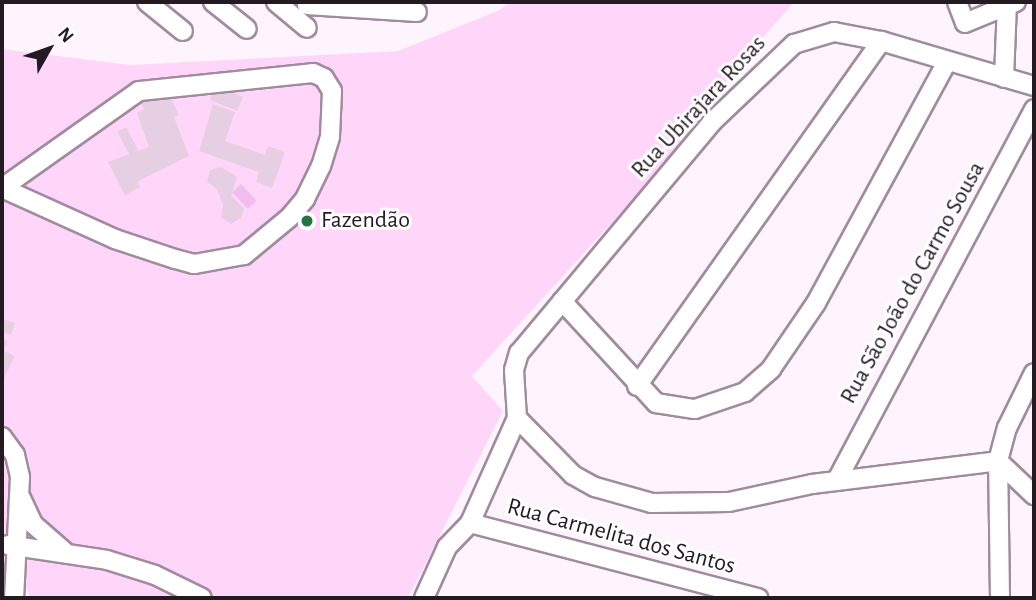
<!DOCTYPE html>
<html>
<head>
<meta charset="utf-8">
<style>
  body { margin:0 }
  #map { position:relative; width:1036px; height:600px; overflow:hidden; background:#fef4fd; font-family:"Alegreya Sans",sans-serif }
  div>[style] { position:absolute }
  .green>* { inset:0; background:#ffd6fa }
  .water>* { inset:0; background:#f3bcee; transform-origin:0 0 }
  .building>* { inset:0; background:#e6cee3; transform-origin:0 0 }
  .roads { filter:drop-shadow(2px 0 #a18b9f) drop-shadow(-2px 0 #a18b9f) drop-shadow(0 2px #a18b9f) drop-shadow(0 -2px #a18b9f) }
  .minor>* { height:18px; margin:-9px; padding:0 9px; transform-origin:9px; border-radius:9px; background:#fff }
  .dots>* { width:19px; height:19px; translate:-50% -50%; box-sizing:border-box; border:4px solid #fff; border-radius:50% }
  span { translate:-50% -50%; white-space:nowrap; text-align:center; line-height:1.15; -webkit-text-stroke:6px #fff; paint-order:stroke }
  .street-label { font-size:24px; color:#231a22 }
  .poi-label { font-size:24px; color:#231a22 }
  .left { translate:0 -50%; text-align:left }
  .frame { position:absolute; inset:0; border:4px solid #231a22; pointer-events:none }
  .north { position:absolute; left:14px; top:14px; width:70px; height:70px; -webkit-text-stroke:5px #fff; paint-order:stroke; rotate:50deg; font-size:19px; font-weight:700; line-height:28px; text-align:center; color:#231a22 }
  .north::after { content:''; display:block; margin:auto; width:24px; height:32px; background:#231a22; clip-path:polygon(50% 0,100% 100%,50% 72%,0 100%) }
</style>
</head>
<body>
<div id="map">
  <div class="green">
    <div style="clip-path:polygon(510px 2px,794px 2px,738px 66px,687px 140px,472px 376px,503px 411px,408px 598px,30px 598px,24px 581px,2px 578px,2px 49px,130px 65px,398px 51px,500px 10px)"></div>
  </div>
  <div class="water">
    <div style="left:241px;top:184px;width:23px;height:12px;rotate:47deg"></div>
  </div>
  <div class="building">
    <div style="left:215px;top:86px;width:30px;height:15px;rotate:21deg"></div>
    <div style="clip-path:polygon(159px 92px,172px 100px,179px 115px,174px 117px,189px 156px,138px 181px,140px 187px,125px 196px,108px 162px,149px 147px,137px 113px,144px 109px,140px 101px)"></div>
    <div style="clip-path:polygon(213px 104px,235px 112px,225px 141px,265px 155px,268px 146px,285px 152px,272px 188px,256px 182px,259px 172px,199px 151px)"></div>
    <div style="left:126px;top:127px;width:26px;height:10px;rotate:62deg"></div>
    <div style="clip-path:polygon(221px 167px,237px 177px,231px 196px,244px 208px,241px 218px,231px 224px,221px 217px,223px 205px,217px 189px,207px 182px,210px 170px)"></div>
    <div style="clip-path:polygon(3px 319px,15px 323px,11px 335px,2px 332px)"></div>
    <div style="clip-path:polygon(2px 339px,7px 341px,4px 351px,15px 356px,2px 382px)"></div>
  </div>
  <div class="roads">
    <div class="minor">
      <div style="left:147px;top:2px;width:46px;rotate:38.9deg"></div>
      <div style="left:213px;top:2px;width:43px;rotate:38.5deg"></div>
      <div style="left:276px;top:2px;width:40px;rotate:40deg"></div>
      <div style="left:957px;top:2px;width:22px;rotate:69deg"></div>
      <div style="left:965px;top:23px;width:55px;rotate:-22.4deg"></div>
      <div style="left:307px;top:5px;width:110px;rotate:3.6deg"></div>
      <div style="left:313px;top:73px;width:12px;rotate:24deg"></div>
      <div style="left:324px;top:78px;width:15px;rotate:58deg"></div>
      <div style="left:332px;top:91px;width:46px;rotate:92.5deg"></div>
      <div style="left:330px;top:137px;width:30px;rotate:107deg"></div>
      <div style="left:321px;top:166px;width:37px;rotate:116deg"></div>
      <div style="left:305px;top:199px;width:23px;rotate:130deg"></div>
      <div style="left:290px;top:217px;width:60px;rotate:140.4deg"></div>
      <div style="left:244px;top:255px;width:51px;rotate:169.8deg"></div>
      <div style="left:194px;top:264px;width:20px;rotate:-165deg"></div>
      <div style="left:175px;top:259px;width:63px;rotate:-161.6deg"></div>
      <div style="left:115px;top:239px;width:124px;rotate:-155.7deg"></div>
      <div style="left:2px;top:188px;width:168px;rotate:-35.3deg"></div>
      <div style="left:139px;top:91px;width:175px;rotate:-5.9deg"></div>
      <div style="left:1004px;top:78px;width:76px;rotate:-87.7deg"></div>
      <div style="left:562px;top:301px;width:139px;rotate:47.3deg"></div>
      <div style="left:656px;top:403px;width:39px;rotate:9deg"></div>
      <div style="left:695px;top:409px;width:53px;rotate:-18.8deg"></div>
      <div style="left:745px;top:392px;width:35px;rotate:-41deg"></div>
      <div style="left:771px;top:369px;width:80px;rotate:-55.7deg"></div>
      <div style="left:816px;top:303px;width:274px;rotate:-61.5deg"></div>
      <div style="left:637px;top:386px;width:423px;rotate:-54.7deg"></div>
      <div style="left:517px;top:418px;width:80px;rotate:45.5deg"></div>
      <div style="left:573px;top:475px;width:25px;rotate:29deg"></div>
      <div style="left:595px;top:487px;width:59px;rotate:15.7deg"></div>
      <div style="left:652px;top:503px;width:77px;rotate:-0.7deg"></div>
      <div style="left:729px;top:502px;width:85px;rotate:-12.2deg"></div>
      <div style="left:812px;top:484px;width:187px;rotate:-7deg"></div>
      <div style="left:2px;top:437px;width:22px;rotate:54deg"></div>
      <div style="left:15px;top:455px;width:23px;rotate:77deg"></div>
      <div style="left:20px;top:477px;width:121px;rotate:92.8deg"></div>
      <div style="left:998px;top:461px;width:50px;rotate:43.4deg"></div>
      <div style="left:837px;top:480px;width:420px;rotate:-62deg"></div>
      <div style="left:21px;top:498px;width:29px;rotate:65deg"></div>
      <div style="left:33px;top:524px;width:41px;rotate:41.1deg"></div>
      <div style="left:470px;top:523px;width:298px;rotate:14.6deg"></div>
      <div style="left:8px;top:545px;width:100px;rotate:8.6deg"></div>
      <div style="left:107px;top:560px;width:50px;rotate:17.4deg"></div>
      <div style="left:155px;top:575px;width:52px;rotate:26.1deg"></div>
      <div style="left:424px;top:598px;width:56px;rotate:-65.7deg"></div>
      <div style="left:447px;top:547px;width:33px;rotate:-46deg"></div>
      <div style="left:470px;top:523px;width:115px;rotate:-65.9deg"></div>
      <div style="left:517px;top:418px;width:48px;rotate:-93.6deg"></div>
      <div style="left:514px;top:370px;width:18px;rotate:-74deg"></div>
      <div style="left:519px;top:353px;width:300px;rotate:-50.1deg"></div>
      <div style="left:711px;top:123px;width:115px;rotate:-43.6deg"></div>
      <div style="left:794px;top:44px;width:42px;rotate:-16.7deg"></div>
      <div style="left:834px;top:32px;width:48px;rotate:10.8deg"></div>
      <div style="left:881px;top:41px;width:159px;rotate:16.4deg"></div>
      <div style="left:1000px;top:598px;width:137px;rotate:-90.8deg"></div>
      <div style="left:998px;top:461px;width:34px;rotate:-75deg"></div>
      <div style="left:1007px;top:428px;width:61px;rotate:-63.9deg"></div>
    </div>
  </div>
  <div class="dots">
    <div style="left:307px;top:221px;background:#267343"></div>
  </div>
  <div class="street-label">
    <span style="left:699px;top:107px;rotate:-47deg">Rua Ubirajara Rosas</span>
    <span style="left:913px;top:283px;rotate:-61deg">Rua São João do Carmo Sousa</span>
    <span style="left:621px;top:537px;rotate:15deg">Rua Carmelita dos Santos</span>
  </div>
  <div class="poi-label">
    <span class="left" style="left:321px;top:221px">Fazendão</span>
  </div>
  <div class="frame"></div>
  <div class="north">N</div>
</div>
</body>
</html>
